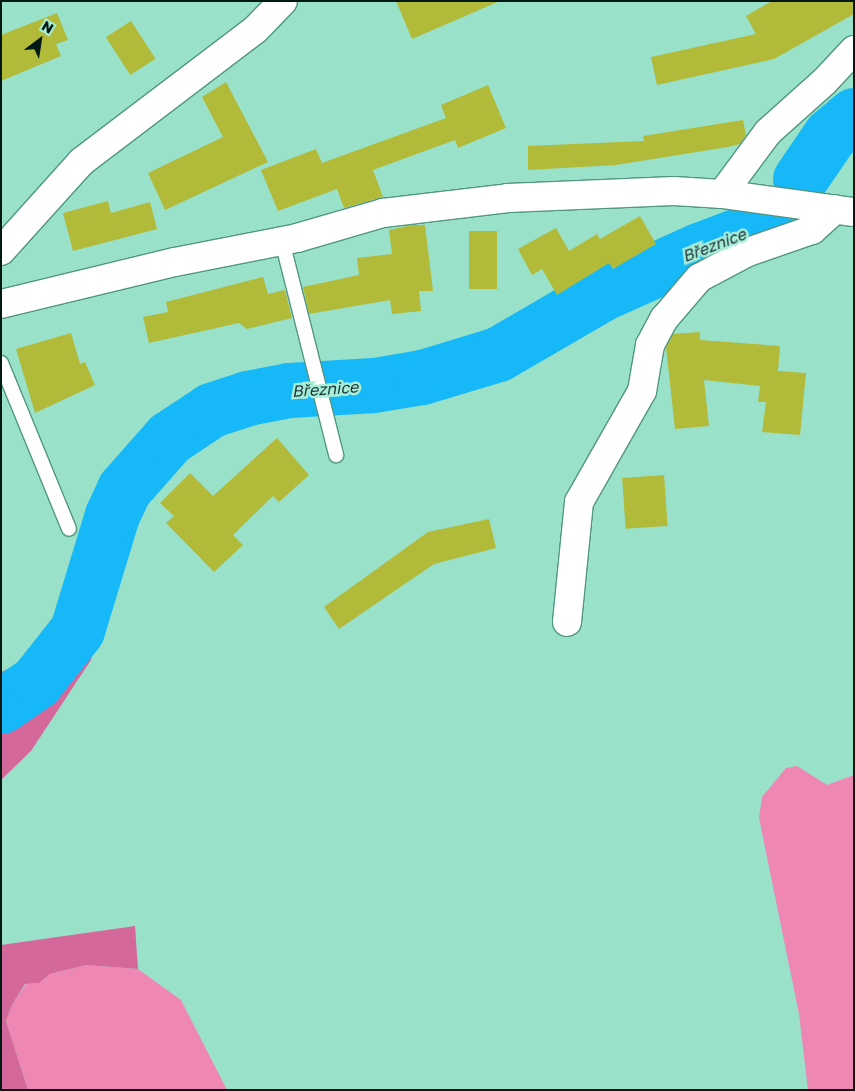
<!DOCTYPE html>
<html>
<head>
<meta charset="utf-8">
<style>
  body { margin:0 }
  #map { position:relative; width:855px; height:1091px; overflow:hidden; background:#9ae1ca; font-family:"Golos Text",sans-serif }
  div>[style] { position:absolute }
  .green>* { inset:0; background:#ef87b5 }
  .forest>* { inset:0; background:#d5689b }
  .river>* { height:55px; margin:-27.5px; padding:0 27.5px; transform-origin:27.5px; border-radius:27.5px; background:#17b8f7 }
  .building>* { inset:0; background:#b2ba39; transform-origin:0 0 }
  .roads { filter:drop-shadow(1px 0 #509682) drop-shadow(-1px 0 #509682) drop-shadow(0 1px #509682) drop-shadow(0 -1px #509682) }
  .lane>* { height:14px; margin:-7px; padding:0 7px; transform-origin:7px; border-radius:7px; background:#fff }
  .street>* { height:28px; margin:-14px; padding:0 14px; transform-origin:14px; border-radius:14px; background:#fff }
  span { translate:-50% -50%; white-space:nowrap; text-align:center; line-height:1.15; -webkit-text-stroke:5px #a7eed7; paint-order:stroke }
  .water-label { font-size:16px; color:#203642; font-style:italic }
  .frame { position:absolute; inset:0; border:2px solid #001912; pointer-events:none }
  .north { position:absolute; left:15px; top:15px; width:50px; height:50px; -webkit-text-stroke:4px #a7eed7; paint-order:stroke; rotate:31deg; font-size:14px; font-weight:700; line-height:20px; text-align:center; color:#001912 }
  .north::after { content:''; display:block; margin:auto; width:18px; height:22px; background:#001912; clip-path:polygon(50% 0,100% 100%,50% 72%,0 100%) }
</style>
</head>
<body>
<div id="map">
  <div class="green">
    <div style="clip-path:polygon(797px 766px,827px 785px,854px 775px,854px 1090px,808px 1090px,799px 1014px,759px 818px,762px 797px,786px 768px)"></div>
    <div style="clip-path:polygon(86px 965px,138px 969px,181px 1000px,227px 1090px,28px 1090px,6px 1021px,12px 1005px,26px 984px,39px 983px,50px 974px)"></div>
  </div>
  <div class="forest">
    <div style="clip-path:polygon(64px 613px,96px 630px,91px 660px,31px 751px,1px 780px,1px 672px,23px 663px)"></div>
    <div style="clip-path:polygon(135px 926px,138px 969px,86px 965px,50px 974px,39px 983px,25px 984px,12px 1005px,6px 1021px,28px 1090px,1px 1090px,1px 945px)"></div>
  </div>
  <div class="river">
    <div style="left:800px;top:179px;width:53px;rotate:-55.7deg"></div>
    <div style="left:830px;top:135px;width:31px;rotate:-40deg"></div>
    <div style="left:1px;top:706px;width:42px;rotate:-34.4deg"></div>
    <div style="left:36px;top:682px;width:66px;rotate:-51.7deg"></div>
    <div style="left:77px;top:630px;width:120px;rotate:-73.1deg"></div>
    <div style="left:112px;top:515px;width:29px;rotate:-65deg"></div>
    <div style="left:124px;top:489px;width:68px;rotate:-48.6deg"></div>
    <div style="left:169px;top:438px;width:50px;rotate:-33.7deg"></div>
    <div style="left:211px;top:410px;width:38px;rotate:-18deg"></div>
    <div style="left:247px;top:398px;width:43px;rotate:-10.8deg"></div>
    <div style="left:289px;top:390px;width:85px;rotate:-3.4deg"></div>
    <div style="left:374px;top:385px;width:49px;rotate:-9.5deg"></div>
    <div style="left:422px;top:377px;width:79px;rotate:-16.8deg"></div>
    <div style="left:498px;top:354px;width:119px;rotate:-30.2deg"></div>
    <div style="left:601px;top:294px;width:107px;rotate:-24.2deg"></div>
    <div style="left:699px;top:250px;width:62px;rotate:-20.8deg"></div>
    <div style="left:757px;top:228px;width:26px;rotate:-36deg"></div>
  </div>
  <div class="building">
    <div style="clip-path:polygon(396px 1px,500px 1px,412px 39px)"></div>
    <div style="clip-path:polygon(772px 1px,854px 1px,854px 14px,774px 59px,657px 85px,651px 57px,756px 34px,746px 16px)"></div>
    <div style="clip-path:polygon(57px 13px,68px 40px,56px 44px,61px 56px,1px 81px,1px 35px)"></div>
    <div style="left:131px;top:21px;width:45px;height:30px;rotate:57deg"></div>
    <div style="clip-path:polygon(226px 82px,268px 162px,165px 210px,148px 173px,223px 137px,202px 97px)"></div>
    <div style="clip-path:polygon(488px 85px,506px 128px,458px 148px,455px 140px,373px 170px,383px 197px,344px 208px,337px 189px,278px 211px,261px 170px,316px 149px,322px 163px,446px 118px,441px 105px)"></div>
    <div style="clip-path:polygon(743px 120px,746px 135px,740px 144px,728px 147px,616px 165px,528px 170px,528px 146px,644px 141px,643px 136px)"></div>
    <div style="clip-path:polygon(108px 201px,111px 213px,150px 202px,157px 229px,73px 251px,63px 213px)"></div>
    <div style="clip-path:polygon(640px 216px,656px 244px,613px 269px,609px 263px,557px 295px,542px 269px,532px 275px,518px 249px,556px 228px,569px 251px,597px 234px,600px 239px)"></div>
    <div style="clip-path:polygon(412px 225px,425px 225px,433px 291px,419px 291px,421px 311px,392px 314px,390px 300px,309px 314px,303px 287px,359px 275px,357px 258px,392px 254px,389px 230px)"></div>
    <div style="left:469px;top:231px;width:28px;height:58px"></div>
    <div style="clip-path:polygon(263px 277px,268px 294px,285px 290px,292px 318px,247px 329px,239px 323px,149px 343px,143px 317px,168px 312px,166px 302px)"></div>
    <div style="clip-path:polygon(700px 332px,700px 340px,780px 346px,778px 371px,806px 373px,800px 435px,762px 432px,766px 402px,758px 402px,760px 386px,704px 380px,709px 426px,675px 429px,666px 347px,673px 334px)"></div>
    <div style="clip-path:polygon(71px 333px,80px 364px,85px 362px,95px 385px,35px 413px,16px 349px)"></div>
    <div style="clip-path:polygon(277px 438px,309px 475px,279px 502px,273px 496px,233px 535px,243px 545px,214px 572px,166px 523px,174px 516px,160px 503px,190px 473px,213px 496px)"></div>
    <div style="left:664px;top:475px;width:51px;height:42px;rotate:86deg"></div>
    <div style="clip-path:polygon(489px 519px,496px 548px,434px 564px,339px 629px,324px 607px,428px 532px)"></div>
  </div>
  <div class="roads">
    <div class="lane">
      <div style="left:282px;top:241px;width:221px;rotate:75.8deg"></div>
      <div style="left:1px;top:363px;width:179px;rotate:67.7deg"></div>
    </div>
    <div class="street">
      <div style="left:722px;top:194px;width:77px;rotate:-53.4deg"></div>
      <div style="left:768px;top:132px;width:75px;rotate:-41.8deg"></div>
      <div style="left:824px;top:82px;width:44px;rotate:-46.8deg"></div>
      <div style="left:1px;top:251px;width:120px;rotate:-48deg"></div>
      <div style="left:81px;top:162px;width:218px;rotate:-37.2deg"></div>
      <div style="left:255px;top:30px;width:40px;rotate:-46deg"></div>
      <div style="left:1px;top:304px;width:179px;rotate:-13.6deg"></div>
      <div style="left:175px;top:262px;width:124px;rotate:-11.1deg"></div>
      <div style="left:297px;top:238px;width:90px;rotate:-16.2deg"></div>
      <div style="left:383px;top:213px;width:126px;rotate:-6.8deg"></div>
      <div style="left:508px;top:198px;width:166px;rotate:-2.4deg"></div>
      <div style="left:674px;top:191px;width:48px;rotate:3.6deg"></div>
      <div style="left:722px;top:194px;width:133px;rotate:7.8deg"></div>
      <div style="left:567px;top:622px;width:121px;rotate:-84.3deg"></div>
      <div style="left:579px;top:502px;width:128px;rotate:-60.4deg"></div>
      <div style="left:642px;top:391px;width:47px;rotate:-80.1deg"></div>
      <div style="left:650px;top:345px;width:30px;rotate:-62deg"></div>
      <div style="left:664px;top:319px;width:54px;rotate:-49.5deg"></div>
      <div style="left:699px;top:278px;width:55px;rotate:-28deg"></div>
      <div style="left:748px;top:252px;width:68px;rotate:-19deg"></div>
      <div style="left:812px;top:230px;width:31px;rotate:-42deg"></div>
    </div>
  </div>
  <div class="water-label">
    <span style="left:714px;top:245px;rotate:-21deg">Březnice</span>
    <span style="left:325px;top:389px;rotate:-4deg">Březnice</span>
  </div>
  <div class="frame"></div>
  <div class="north">N</div>
</div>
</body>
</html>
